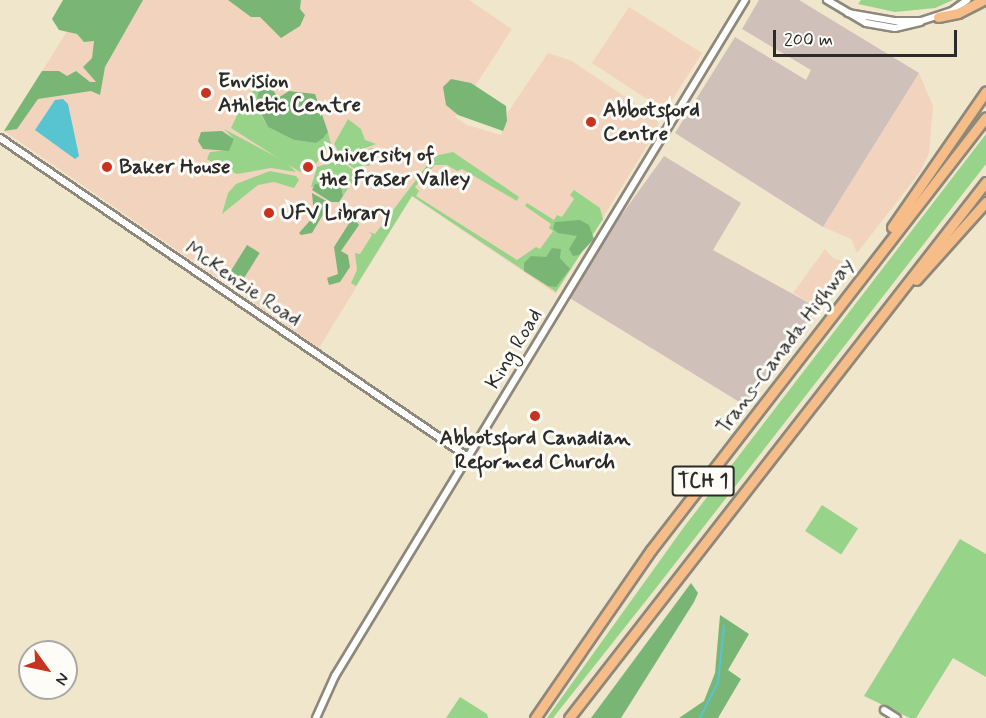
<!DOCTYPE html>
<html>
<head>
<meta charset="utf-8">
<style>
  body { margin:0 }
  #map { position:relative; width:986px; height:718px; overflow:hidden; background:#efe6cb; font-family:Mynerve,sans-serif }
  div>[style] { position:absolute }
  .built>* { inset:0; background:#f2d4be }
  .industrial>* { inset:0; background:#cfc0ba }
  .green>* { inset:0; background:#97d489; transform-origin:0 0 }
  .forest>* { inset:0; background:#79b675; transform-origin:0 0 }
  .water>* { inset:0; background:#58c3d1 }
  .stream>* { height:1.5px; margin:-0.75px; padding:0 0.75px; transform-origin:0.75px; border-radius:0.75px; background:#58c3d1 }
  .roads { filter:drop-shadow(2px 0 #8d887b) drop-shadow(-2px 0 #8d887b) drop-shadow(0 2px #8d887b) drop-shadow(0 -2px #8d887b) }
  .minor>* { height:6px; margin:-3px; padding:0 3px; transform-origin:3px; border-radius:3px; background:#fff }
  .highway>* { height:9px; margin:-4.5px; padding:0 4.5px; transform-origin:4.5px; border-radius:4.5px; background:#f7bd88 }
  .dots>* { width:16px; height:16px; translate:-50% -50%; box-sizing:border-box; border:3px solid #fdfcf7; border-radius:50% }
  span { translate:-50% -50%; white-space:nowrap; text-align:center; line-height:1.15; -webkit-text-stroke:6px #fdfcf7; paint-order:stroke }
  .shield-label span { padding:2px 4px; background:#fdfcf7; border:2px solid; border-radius:4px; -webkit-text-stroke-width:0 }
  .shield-label { font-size:20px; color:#2b2b2b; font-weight:700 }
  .poi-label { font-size:21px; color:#2b2b2b; font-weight:700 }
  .left { translate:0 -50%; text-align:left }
  .street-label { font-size:21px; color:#2b2b2b }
  .north { position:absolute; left:18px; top:640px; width:60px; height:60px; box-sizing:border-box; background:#fdfcf7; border:2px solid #a9a8a5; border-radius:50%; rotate:123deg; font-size:16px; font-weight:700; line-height:24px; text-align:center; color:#2b2b2b }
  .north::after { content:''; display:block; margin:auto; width:21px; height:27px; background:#c8321e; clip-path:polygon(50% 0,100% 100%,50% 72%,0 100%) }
  .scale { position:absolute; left:773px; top:30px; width:184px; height:27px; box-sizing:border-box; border:3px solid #2b2b2b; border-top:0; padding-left:8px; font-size:18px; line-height:21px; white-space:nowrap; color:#2b2b2b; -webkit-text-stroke:4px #fdfcf7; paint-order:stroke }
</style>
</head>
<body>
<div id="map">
  <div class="built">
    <div style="clip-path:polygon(87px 0,469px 0,512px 29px,455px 117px,467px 125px,501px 135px,508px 112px,548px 53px,572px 61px,658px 119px,658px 128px,556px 294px,412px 196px,319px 348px,4px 131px)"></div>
    <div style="clip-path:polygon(629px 7px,702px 53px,667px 108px,659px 107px,592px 63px)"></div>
    <div style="clip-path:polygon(919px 73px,933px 106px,929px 153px,920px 172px,857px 253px,851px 239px,823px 227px)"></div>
    <div style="clip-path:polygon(825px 249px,833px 258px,848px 263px,818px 308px,793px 293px)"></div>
  </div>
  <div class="industrial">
    <div style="clip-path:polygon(759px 0,799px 0,919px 73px,823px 227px,675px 133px,735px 37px,806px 80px,811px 70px,742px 29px)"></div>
    <div style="clip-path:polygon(664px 156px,741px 203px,713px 250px,818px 308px,746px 406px,568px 297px,599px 246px)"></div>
  </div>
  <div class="green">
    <div style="clip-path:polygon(861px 0,953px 0,935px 8px,895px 12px,858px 4px)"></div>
    <div style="clip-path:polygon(260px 82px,257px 108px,268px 127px,294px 140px,316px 143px,328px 132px,331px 144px,311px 170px,300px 172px,231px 128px,242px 105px)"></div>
    <div style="clip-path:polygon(348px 119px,361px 129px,365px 140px,376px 144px,341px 157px,334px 144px)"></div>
    <div style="clip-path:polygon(224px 129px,286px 162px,296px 172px,271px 168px,237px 174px,213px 163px,207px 159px,210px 152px,229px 150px,234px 139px)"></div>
    <div style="clip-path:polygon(986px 134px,986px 164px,656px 588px,553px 718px,547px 718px,684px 527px)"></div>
    <div style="clip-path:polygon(373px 148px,380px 148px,369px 166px,363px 165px,359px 172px,341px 159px)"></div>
    <div style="clip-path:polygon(453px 152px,519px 197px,517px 201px,462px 169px,457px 171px,447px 165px,435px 165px,415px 187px,419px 191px,416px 196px,517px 260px,536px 247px,540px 249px,553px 231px,549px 228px,551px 224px,525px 206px,527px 203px,554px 220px,557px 215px,562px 217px,574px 199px,570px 195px,574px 190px,600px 208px,603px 219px,556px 292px,412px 196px,356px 286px,351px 283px,357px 270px,355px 253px,360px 254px,372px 235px,369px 232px,375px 234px,434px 156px)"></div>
    <div style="clip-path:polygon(340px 160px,358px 174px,343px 196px,341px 184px,311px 187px,317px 167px)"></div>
    <div style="clip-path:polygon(270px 171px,296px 176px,299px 180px,294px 188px,274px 182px,258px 185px,222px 214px,228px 193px,236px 184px)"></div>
    <div style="left:822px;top:505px;width:43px;height:31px;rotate:33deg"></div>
    <div style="clip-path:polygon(960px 539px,986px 554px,986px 677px,953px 658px,916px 718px,910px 718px,864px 696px)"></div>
    <div style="clip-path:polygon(460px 697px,487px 714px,488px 718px,446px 718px)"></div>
  </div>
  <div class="forest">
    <div style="clip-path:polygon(63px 0,143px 0,105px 67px,100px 95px,91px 91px,38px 99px,17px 129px,4px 131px,42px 71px,59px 71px,67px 76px,76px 71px,90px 82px,96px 82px,83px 67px,92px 58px,94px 41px,84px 42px,77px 34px,59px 30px,52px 19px)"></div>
    <div style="clip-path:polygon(228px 0,301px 0,300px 9px,305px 15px,300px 26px,281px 38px,260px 17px,251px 17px)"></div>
    <div style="clip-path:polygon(451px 79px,471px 83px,506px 106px,507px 121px,503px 131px,458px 115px,446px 105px,443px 87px)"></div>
    <div style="clip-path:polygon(274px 81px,273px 90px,278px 98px,289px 91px,315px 94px,328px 132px,323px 138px,316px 143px,294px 140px,268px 127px,256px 104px,260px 84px)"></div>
    <div style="clip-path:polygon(222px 131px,234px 139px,229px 151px,203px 149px,198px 141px,201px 132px)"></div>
    <div style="clip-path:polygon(324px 181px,333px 185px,340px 181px,343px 196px,339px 202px,331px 202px,312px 190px,315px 184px,322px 185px)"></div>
    <div style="clip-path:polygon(312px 193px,330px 203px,312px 233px,301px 235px,299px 233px,314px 216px)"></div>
    <div style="clip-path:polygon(353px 217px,359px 225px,341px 251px,348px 255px,350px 267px,340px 282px,329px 285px,327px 278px,338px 274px,334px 247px)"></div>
    <div style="clip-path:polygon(580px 220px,589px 225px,594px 239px,579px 255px,573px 256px,569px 249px,577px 236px,558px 233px,553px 229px,555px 222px)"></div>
    <div style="left:247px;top:245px;width:15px;height:33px;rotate:32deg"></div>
    <div style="clip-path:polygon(552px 248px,561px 249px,560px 258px,570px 269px,556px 287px,548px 286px,524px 271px,524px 263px,531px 256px,546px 257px)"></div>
    <div style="clip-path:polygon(691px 583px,698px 593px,694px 602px,621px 718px,591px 718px)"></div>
    <div style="clip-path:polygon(720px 615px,749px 634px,728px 670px,741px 679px,718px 718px,679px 718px,704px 701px,715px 673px)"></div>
  </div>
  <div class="water">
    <div style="clip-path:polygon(63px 99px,68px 104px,79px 156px,75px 159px,35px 130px,55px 100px)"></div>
  </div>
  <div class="stream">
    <div style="left:700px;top:718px;width:39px;rotate:-63deg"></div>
    <div style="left:718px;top:683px;width:57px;rotate:-84deg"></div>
  </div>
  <div class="roads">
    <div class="minor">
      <div style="left:827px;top:0;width:45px;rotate:30.5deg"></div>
      <div style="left:866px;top:23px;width:29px;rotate:10deg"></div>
      <div style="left:895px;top:28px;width:26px;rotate:-13deg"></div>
      <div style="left:848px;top:13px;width:48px;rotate:9.7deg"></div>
      <div style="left:895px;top:21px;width:26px"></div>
      <div style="left:921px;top:21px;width:33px;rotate:-18deg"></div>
      <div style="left:952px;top:11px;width:19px;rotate:-36deg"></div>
      <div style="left:0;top:138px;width:566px;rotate:34.28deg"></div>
      <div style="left:884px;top:710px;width:15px;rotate:32deg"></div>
      <div style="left:316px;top:718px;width:46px;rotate:-65.7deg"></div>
      <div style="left:335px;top:676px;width:791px;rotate:-58.76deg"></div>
    </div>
    <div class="highway">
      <div style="left:938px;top:17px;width:20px;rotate:-11deg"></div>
      <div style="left:958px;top:13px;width:28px;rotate:-27deg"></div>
      <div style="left:892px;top:227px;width:165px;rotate:-55.3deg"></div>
      <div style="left:916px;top:280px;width:105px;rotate:-48.1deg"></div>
      <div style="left:535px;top:718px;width:204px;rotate:-55.4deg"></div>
      <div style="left:651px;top:550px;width:547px;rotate:-52.27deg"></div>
      <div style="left:569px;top:718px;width:679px;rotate:-52.12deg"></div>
    </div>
  </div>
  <div class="dots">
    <div style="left:206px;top:93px;background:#c8321e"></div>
    <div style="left:591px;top:122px;background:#c8321e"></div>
    <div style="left:107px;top:167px;background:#c8321e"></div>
    <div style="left:308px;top:167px;background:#c8321e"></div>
    <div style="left:269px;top:213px;background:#c8321e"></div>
    <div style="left:535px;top:416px;background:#c8321e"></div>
  </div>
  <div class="shield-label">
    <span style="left:703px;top:481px">TCH 1</span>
  </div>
  <div class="poi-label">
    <span class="left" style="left:218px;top:93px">Envision<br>Athletic Centre</span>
    <span class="left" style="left:603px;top:122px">Abbotsford<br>Centre</span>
    <span class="left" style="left:320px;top:167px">University of<br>the Fraser Valley</span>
    <span class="left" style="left:119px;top:167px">Baker House</span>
    <span class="left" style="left:281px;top:213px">UFV Library</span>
    <span style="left:535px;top:450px">Abbotsford Canadian<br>Reformed Church</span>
  </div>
  <div class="street-label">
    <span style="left:243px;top:284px;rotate:34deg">McKenzie Road</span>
    <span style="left:785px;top:346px;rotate:-53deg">Trans-Canada Highway</span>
    <span style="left:514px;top:349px;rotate:-59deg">King Road</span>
  </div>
  <div class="north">N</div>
  <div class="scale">200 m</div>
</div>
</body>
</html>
